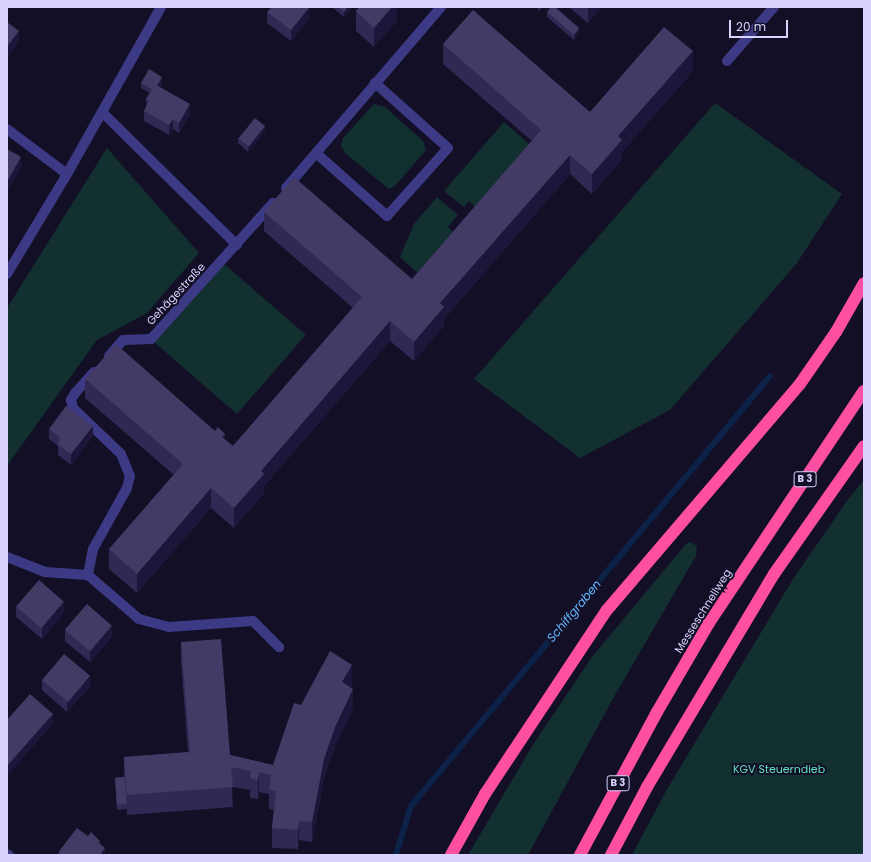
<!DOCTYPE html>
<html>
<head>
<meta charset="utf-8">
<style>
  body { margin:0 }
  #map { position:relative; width:871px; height:862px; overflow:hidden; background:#130f26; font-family:Poppins,sans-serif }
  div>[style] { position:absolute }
  .green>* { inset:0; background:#12302f; transform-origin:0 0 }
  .stream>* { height:6px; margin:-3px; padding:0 3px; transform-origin:3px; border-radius:3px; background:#0c2248 }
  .minor>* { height:10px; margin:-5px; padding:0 5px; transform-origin:5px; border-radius:5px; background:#3d3a85 }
  .highway>* { height:12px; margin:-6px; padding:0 6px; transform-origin:6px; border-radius:6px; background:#ff4fa3 }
  .wall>* { inset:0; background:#312854 }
  .shaded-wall>* { inset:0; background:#1d163a }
  .building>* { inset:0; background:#433a66; transform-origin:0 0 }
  span { translate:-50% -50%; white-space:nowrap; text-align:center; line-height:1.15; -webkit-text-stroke:4px #130f26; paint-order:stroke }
  .shield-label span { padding:1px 3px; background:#130f26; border:1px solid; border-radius:3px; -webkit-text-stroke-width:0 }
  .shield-label { font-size:10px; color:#d9d4ff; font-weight:700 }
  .street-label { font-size:11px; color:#d9d4ff }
  .park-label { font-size:11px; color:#5fe0c0 }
  .water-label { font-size:12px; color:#62b6ff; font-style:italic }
  .frame { position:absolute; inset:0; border:8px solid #d9d4ff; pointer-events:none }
  .scale { position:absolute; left:729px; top:20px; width:59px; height:18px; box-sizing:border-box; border:2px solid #d9d4ff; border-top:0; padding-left:5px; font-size:12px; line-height:14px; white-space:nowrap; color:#d9d4ff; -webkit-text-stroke:3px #130f26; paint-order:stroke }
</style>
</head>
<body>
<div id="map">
  <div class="green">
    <div style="clip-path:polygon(715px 103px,842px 194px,797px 263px,670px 410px,580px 458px,474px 379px)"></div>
    <div style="clip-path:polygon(374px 104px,385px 107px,423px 141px,426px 150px,395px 186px,389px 189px,345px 153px,341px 146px,343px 138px)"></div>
    <div style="clip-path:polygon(504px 122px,536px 150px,482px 213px,469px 201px,464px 207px,444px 191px)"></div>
    <div style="clip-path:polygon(107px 148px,199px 253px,147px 313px,97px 340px,7px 466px,7px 308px)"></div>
    <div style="clip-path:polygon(437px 197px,458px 215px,448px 227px,460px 239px,424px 279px,400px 257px,414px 224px)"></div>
    <div style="left:222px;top:262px;width:111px;height:105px;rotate:41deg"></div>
    <div style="clip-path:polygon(864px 480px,864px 855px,632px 855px,666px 791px,793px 579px,849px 498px)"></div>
    <div style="clip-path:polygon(690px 542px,697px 546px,696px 556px,615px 695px,528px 855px,468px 855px,534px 743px,592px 657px,686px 544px)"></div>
  </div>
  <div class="stream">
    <div style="left:396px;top:855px;width:51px;rotate:-73deg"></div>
    <div style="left:411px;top:806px;width:560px;rotate:-50.14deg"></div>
  </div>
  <div class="minor">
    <div style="left:727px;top:61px;width:72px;rotate:-49deg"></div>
    <div style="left:103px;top:113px;width:188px;rotate:44.6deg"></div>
    <div style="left:7px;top:129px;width:75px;rotate:36.9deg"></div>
    <div style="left:316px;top:153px;width:95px;rotate:41.6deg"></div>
    <div style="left:387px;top:216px;width:91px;rotate:-48.1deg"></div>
    <div style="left:448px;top:148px;width:98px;rotate:-138.3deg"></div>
    <div style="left:286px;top:188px;width:238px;rotate:-49.4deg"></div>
    <div style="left:7px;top:274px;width:117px;rotate:-59deg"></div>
    <div style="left:67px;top:174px;width:192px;rotate:-60.6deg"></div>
    <div style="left:109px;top:356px;width:21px;rotate:-49deg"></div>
    <div style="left:123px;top:340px;width:28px;rotate:-2deg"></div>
    <div style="left:151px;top:339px;width:183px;rotate:-48.1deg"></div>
    <div style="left:94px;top:372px;width:28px;rotate:132deg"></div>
    <div style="left:75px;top:393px;width:8px;rotate:120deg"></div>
    <div style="left:71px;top:400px;width:8px;rotate:76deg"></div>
    <div style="left:73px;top:408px;width:66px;rotate:43.8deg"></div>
    <div style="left:121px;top:454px;width:24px;rotate:68deg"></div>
    <div style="left:130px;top:476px;width:12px;rotate:104deg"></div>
    <div style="left:127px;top:488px;width:70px;rotate:119.1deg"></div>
    <div style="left:93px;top:549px;width:26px;rotate:101deg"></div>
    <div style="left:88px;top:575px;width:67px;rotate:40.8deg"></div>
    <div style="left:139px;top:619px;width:31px;rotate:15deg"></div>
    <div style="left:169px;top:627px;width:84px;rotate:-4.1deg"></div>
    <div style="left:253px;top:621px;width:37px;rotate:45deg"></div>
    <div style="left:7px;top:557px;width:41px;rotate:21.5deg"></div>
    <div style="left:45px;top:572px;width:43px;rotate:4deg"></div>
    <div style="left:7px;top:854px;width:2px;rotate:27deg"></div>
  </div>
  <div class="highway">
    <div style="left:451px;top:855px;width:70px;rotate:-60.9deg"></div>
    <div style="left:485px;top:794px;width:221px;rotate:-56.5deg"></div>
    <div style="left:607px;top:610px;width:297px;rotate:-49.5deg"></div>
    <div style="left:800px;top:384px;width:63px;rotate:-55.3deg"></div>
    <div style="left:836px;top:332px;width:56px;rotate:-60.3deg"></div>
    <div style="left:580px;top:855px;width:162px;rotate:-61.7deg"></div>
    <div style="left:657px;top:712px;width:103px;rotate:-59.7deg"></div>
    <div style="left:709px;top:623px;width:279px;rotate:-56.3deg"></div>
    <div style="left:611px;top:855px;width:77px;rotate:-62.1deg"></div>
    <div style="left:647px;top:787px;width:248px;rotate:-59.2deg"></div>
    <div style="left:774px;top:574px;width:156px;rotate:-54.9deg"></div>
  </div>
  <div class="wall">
    <div style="clip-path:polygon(333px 7px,352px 7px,344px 17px,333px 8px)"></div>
    <div style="clip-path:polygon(397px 7px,397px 21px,374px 47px,356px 31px,356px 11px)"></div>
    <div style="clip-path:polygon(536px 7px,543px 7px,540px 11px)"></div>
    <div style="clip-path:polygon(569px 7px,602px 7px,588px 23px)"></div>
    <div style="clip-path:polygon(267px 12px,309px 18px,291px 41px,267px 23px)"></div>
    <div style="clip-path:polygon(547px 12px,579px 33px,574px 40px,547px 17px)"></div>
    <div style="clip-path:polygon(443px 44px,590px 112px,693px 71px,622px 152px,622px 159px,592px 194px,570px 174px,444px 319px,444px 326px,414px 361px,390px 341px,264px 486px,264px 493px,234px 528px,211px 508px,137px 593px,109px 569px,109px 549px,174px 475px,85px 398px,85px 379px,225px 440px,233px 446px,353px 308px,264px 231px,264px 212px,412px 279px,532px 141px,443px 64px)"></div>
    <div style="clip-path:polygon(162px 82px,160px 87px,190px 114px,179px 133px,173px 129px,169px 135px,144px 121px,144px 111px,146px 106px,146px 99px,150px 93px,141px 88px,141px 83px)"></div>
    <div style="clip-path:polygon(265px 131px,248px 152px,238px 143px,238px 138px)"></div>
    <div style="clip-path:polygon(49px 429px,93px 436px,71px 465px,58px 455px,58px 446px,49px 439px)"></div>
    <div style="clip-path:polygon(16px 607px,64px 612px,42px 639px,16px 617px)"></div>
    <div style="clip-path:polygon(65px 630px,112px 637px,90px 662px,65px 641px)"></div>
    <div style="clip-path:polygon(181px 642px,230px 755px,273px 765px,301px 705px,352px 685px,351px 687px,353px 708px,335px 747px,324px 778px,312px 842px,299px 840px,298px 849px,272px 848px,272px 828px,274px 810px,269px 809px,269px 794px,259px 792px,258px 799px,250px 798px,250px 790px,232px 787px,233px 807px,127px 815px,127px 809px,117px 810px,115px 778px,124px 777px,124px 757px,188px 752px,181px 661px)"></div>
    <div style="clip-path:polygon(42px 680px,90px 687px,67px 712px,42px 690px)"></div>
  </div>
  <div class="shaded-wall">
    <div style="clip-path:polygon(348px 7px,352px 7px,344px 17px,344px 12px)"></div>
    <div style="clip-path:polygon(392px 7px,397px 7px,397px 21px,374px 47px,374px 28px)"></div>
    <div style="clip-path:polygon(540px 7px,543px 7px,540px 11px)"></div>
    <div style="clip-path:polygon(589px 7px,602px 7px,588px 23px,588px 8px)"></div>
    <div style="clip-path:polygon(309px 8px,309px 18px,291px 41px,291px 30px)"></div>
    <div style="clip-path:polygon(579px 28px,579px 33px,574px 40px,574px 35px)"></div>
    <div style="clip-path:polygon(19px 31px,19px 41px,7px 58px,7px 47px)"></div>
    <div style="clip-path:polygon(693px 51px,693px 71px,622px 152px,622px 159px,592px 194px,592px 174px,618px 136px)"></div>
    <div style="clip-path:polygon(162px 77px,162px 82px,155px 95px,155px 90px)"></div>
    <div style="clip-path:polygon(190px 104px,190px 114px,179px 133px,179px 123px)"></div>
    <div style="clip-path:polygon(173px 119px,173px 129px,169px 135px,169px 125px)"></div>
    <div style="clip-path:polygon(265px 126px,265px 131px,248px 152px,248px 146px)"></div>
    <div style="clip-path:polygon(570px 155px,570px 174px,444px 319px,444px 326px,414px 361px,414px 342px,440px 303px)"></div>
    <div style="clip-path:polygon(21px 157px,21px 168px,7px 192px,7px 182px)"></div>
    <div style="clip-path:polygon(390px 321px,390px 341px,264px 486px,264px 493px,234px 528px,234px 508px,261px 471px)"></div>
    <div style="clip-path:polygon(93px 426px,93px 436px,71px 465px,71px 454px)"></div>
    <div style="clip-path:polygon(225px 434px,225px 453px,222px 437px)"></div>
    <div style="clip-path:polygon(211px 488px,211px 508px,137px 593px,137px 574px)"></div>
    <div style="clip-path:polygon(64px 602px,64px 612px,42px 639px,42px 628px)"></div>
    <div style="clip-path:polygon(112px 626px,112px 637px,90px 662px,90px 652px)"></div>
    <div style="clip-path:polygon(352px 665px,352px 685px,342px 702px,342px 682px)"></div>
    <div style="clip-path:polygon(90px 676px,90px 687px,67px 712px,67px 702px)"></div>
    <div style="clip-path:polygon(353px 689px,353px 708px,335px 747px,324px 778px,312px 842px,312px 822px,324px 759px,335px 727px)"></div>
    <div style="clip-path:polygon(53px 714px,53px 724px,7px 776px,7px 766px)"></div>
    <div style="clip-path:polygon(259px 772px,259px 792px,258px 799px,258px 780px)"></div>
    <div style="clip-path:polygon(299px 821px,299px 840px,298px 849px,298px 830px)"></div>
    <div style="clip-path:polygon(105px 848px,105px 855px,100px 855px)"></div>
  </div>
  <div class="building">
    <div style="clip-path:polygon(272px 7px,308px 7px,309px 8px,291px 30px,267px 12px)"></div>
    <div style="clip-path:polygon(338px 7px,348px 7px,344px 12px)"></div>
    <div style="clip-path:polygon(359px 7px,392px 7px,374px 28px,356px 11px)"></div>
    <div style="clip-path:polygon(551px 7px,555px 7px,579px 28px,574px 35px,547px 12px)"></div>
    <div style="clip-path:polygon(473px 10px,590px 112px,664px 27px,693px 51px,618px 136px,622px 140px,592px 174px,570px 155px,440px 303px,444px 307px,414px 342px,390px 321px,261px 471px,264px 474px,234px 508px,211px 488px,137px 574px,109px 549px,183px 464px,85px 379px,116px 344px,215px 431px,218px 427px,225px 434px,222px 437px,233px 446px,362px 297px,264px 212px,294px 177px,412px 279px,541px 130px,443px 44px)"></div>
    <div style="clip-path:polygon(7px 22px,19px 31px,7px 47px)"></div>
    <div style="clip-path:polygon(149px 69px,162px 77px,157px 86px,154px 86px,152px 89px,141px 83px)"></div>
    <div style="clip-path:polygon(154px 86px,158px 86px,190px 104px,179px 123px,173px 119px,169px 125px,144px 111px,149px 101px,146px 99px)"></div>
    <div style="left:255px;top:118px;width:13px;height:26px;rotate:39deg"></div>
    <div style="clip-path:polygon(7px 149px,21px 157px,7px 182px)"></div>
    <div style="clip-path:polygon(66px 406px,93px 426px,71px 454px,58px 445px,60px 437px,49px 429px)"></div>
    <div style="left:39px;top:580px;width:33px;height:35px;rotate:41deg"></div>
    <div style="left:87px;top:604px;width:33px;height:34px;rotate:41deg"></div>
    <div style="clip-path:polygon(221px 639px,230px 755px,273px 765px,294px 703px,301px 705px,330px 651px,352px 665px,342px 682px,353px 689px,335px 727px,324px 759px,312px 822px,299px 821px,298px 830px,272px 828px,276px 791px,269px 790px,271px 775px,259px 772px,258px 780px,250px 778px,251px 771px,231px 767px,233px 787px,127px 795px,124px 757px,190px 752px,181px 642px)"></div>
    <div style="left:64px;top:654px;width:34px;height:34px;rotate:40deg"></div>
    <div style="clip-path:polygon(30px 694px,53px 714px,7px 766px,7px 720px)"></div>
    <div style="left:125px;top:777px;width:27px;height:10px;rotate:86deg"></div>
    <div style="clip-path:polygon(77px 828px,88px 836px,91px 832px,100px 841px,99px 843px,105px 848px,100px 855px,58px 855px,60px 850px)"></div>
  </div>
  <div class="shield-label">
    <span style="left:805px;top:479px">B 3</span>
    <span style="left:618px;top:783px">B 3</span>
  </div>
  <div class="street-label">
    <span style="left:176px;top:294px;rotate:-47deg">Gehägestraße</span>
    <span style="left:703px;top:611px;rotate:-58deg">Messeschnellweg</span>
  </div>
  <div class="park-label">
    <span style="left:779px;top:769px">KGV Steuerndieb</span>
  </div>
  <div class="water-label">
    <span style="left:574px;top:611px;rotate:-50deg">Schiffgraben</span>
  </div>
  <div class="frame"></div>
  <div class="scale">20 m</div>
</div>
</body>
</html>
